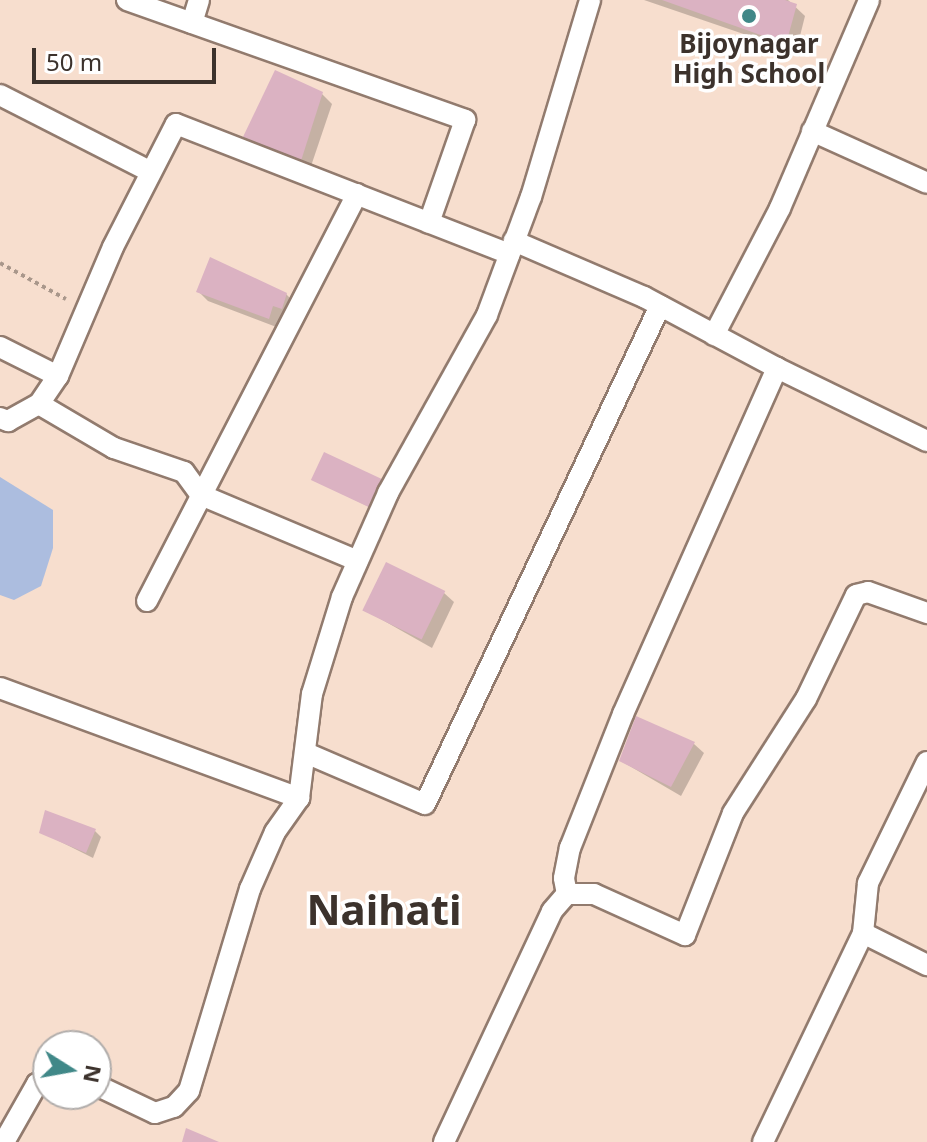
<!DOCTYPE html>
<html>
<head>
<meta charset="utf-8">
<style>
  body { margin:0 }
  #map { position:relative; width:927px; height:1142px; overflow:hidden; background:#f7dece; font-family:"Noto Sans",sans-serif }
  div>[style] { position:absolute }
  .water>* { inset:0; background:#acbddf }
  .shadow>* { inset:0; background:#0003 }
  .building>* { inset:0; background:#dbb2c2; transform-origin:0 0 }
  .path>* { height:4px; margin-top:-2px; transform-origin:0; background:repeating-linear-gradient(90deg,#a9978b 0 4px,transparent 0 8px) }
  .roads { filter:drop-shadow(2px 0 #927b6e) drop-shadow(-2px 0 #927b6e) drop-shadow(0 2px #927b6e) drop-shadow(0 -2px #927b6e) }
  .minor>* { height:20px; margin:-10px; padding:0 10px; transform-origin:10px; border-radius:10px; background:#fff }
  .dots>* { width:22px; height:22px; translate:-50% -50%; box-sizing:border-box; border:4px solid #fff; border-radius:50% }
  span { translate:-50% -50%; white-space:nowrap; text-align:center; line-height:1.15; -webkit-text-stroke:7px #fff; paint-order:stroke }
  .poi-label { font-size:26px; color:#3c322c; font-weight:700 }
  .town-label { font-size:42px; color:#3c322c; font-weight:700 }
  .north { position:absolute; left:32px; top:1030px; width:80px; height:80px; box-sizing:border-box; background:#fff; border:2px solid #b1adab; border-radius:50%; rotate:101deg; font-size:22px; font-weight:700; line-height:32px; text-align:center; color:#3c322c }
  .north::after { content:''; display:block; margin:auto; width:28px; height:36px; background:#408888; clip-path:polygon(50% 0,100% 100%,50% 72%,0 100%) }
  .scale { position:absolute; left:32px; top:48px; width:184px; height:36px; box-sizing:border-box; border:4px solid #3c322c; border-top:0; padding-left:10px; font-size:24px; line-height:28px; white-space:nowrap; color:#3c322c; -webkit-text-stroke:6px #fff; paint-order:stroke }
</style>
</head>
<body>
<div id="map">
  <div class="water">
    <div style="clip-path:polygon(0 477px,53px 510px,53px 548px,41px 586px,14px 600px,0 595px)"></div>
  </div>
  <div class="shadow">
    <div style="clip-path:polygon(644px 0,788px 0,805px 16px,796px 52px)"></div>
    <div style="clip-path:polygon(322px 94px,332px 104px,309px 172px,254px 148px)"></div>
    <div style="clip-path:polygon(198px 291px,286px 294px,296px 304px,291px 318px,283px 314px,279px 328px,208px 301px)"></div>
    <div style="clip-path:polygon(314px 479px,394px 490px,383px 514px)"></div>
    <div style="clip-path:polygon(444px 593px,454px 602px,432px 648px,363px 609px)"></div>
    <div style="clip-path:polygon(637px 719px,694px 744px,704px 753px,681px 796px,621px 761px)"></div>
    <div style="clip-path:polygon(95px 831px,101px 837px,93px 858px,41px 832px)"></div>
  </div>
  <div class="building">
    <div style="clip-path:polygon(662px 0,785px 0,797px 4px,786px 44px)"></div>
    <div style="clip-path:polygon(275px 70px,323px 92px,300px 164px,242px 139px)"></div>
    <div style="clip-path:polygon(210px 257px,287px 293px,282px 309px,273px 306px,269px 319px,196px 292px)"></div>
    <div style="left:324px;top:452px;width:72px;height:31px;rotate:25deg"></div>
    <div style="left:386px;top:562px;width:66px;height:54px;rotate:26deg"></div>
    <div style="clip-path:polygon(636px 716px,695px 742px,671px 787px,619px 761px)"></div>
    <div style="clip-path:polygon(45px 810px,96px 829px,86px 853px,39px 833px)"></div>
    <div style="clip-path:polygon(186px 1128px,219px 1142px,182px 1142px)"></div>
  </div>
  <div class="path">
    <div style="left:0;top:263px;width:75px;rotate:28.6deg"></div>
  </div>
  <div class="roads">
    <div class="minor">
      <div style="left:127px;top:0;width:359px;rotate:19.5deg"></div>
      <div style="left:465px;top:120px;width:109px;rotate:109.3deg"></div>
      <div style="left:192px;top:23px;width:24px;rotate:-73deg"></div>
      <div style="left:0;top:95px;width:169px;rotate:27deg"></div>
      <div style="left:812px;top:131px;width:126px;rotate:24.3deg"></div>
      <div style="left:714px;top:335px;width:143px;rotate:-62.5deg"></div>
      <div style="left:780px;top:208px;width:226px;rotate:-66.8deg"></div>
      <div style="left:0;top:347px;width:65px;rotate:26.6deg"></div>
      <div style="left:777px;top:368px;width:167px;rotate:26deg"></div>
      <div style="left:39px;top:404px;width:34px;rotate:-56deg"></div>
      <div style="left:58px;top:376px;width:140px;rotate:-66.9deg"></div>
      <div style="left:113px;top:247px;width:138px;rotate:-62.9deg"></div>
      <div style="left:176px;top:124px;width:358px;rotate:21.3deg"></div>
      <div style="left:0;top:418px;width:9px;rotate:21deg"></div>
      <div style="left:8px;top:421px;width:35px;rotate:-29deg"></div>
      <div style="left:39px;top:404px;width:87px;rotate:30.4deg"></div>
      <div style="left:114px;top:448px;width:74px;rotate:18.9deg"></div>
      <div style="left:184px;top:472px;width:29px;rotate:54deg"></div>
      <div style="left:201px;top:495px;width:170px;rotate:22.8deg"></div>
      <div style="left:147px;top:601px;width:458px;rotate:-62.7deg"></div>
      <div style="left:0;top:688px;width:319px;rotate:20.2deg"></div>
      <div style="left:306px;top:753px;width:129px;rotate:23.2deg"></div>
      <div style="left:425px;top:804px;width:551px;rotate:-64.74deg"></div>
      <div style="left:927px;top:762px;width:135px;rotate:116deg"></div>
      <div style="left:868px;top:883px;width:50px;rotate:95.7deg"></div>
      <div style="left:863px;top:933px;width:72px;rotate:26.6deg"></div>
      <div style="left:567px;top:894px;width:27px"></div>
      <div style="left:594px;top:894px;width:100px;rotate:24.3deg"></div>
      <div style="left:685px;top:935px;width:131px;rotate:-68.5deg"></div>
      <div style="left:733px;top:813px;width:135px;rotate:-57.4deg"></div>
      <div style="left:806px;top:699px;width:115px;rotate:-64.3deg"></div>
      <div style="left:856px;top:595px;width:12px;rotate:-14deg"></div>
      <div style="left:868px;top:592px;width:63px;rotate:19.6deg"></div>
      <div style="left:96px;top:1085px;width:65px;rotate:25.4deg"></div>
      <div style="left:155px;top:1113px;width:20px;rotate:-18deg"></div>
      <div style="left:174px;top:1107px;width:22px;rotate:-47deg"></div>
      <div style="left:189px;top:1091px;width:211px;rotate:-73.2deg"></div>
      <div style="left:250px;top:889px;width:62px;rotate:-66.3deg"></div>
      <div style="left:275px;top:832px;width:42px;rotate:-54.8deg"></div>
      <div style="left:299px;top:798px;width:105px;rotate:-82.9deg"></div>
      <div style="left:312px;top:694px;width:102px;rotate:-72.8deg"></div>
      <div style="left:342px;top:597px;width:114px;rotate:-66.1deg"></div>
      <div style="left:388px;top:493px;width:204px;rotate:-60.9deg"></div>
      <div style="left:487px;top:315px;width:126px;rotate:-69.6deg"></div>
      <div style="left:531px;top:197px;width:206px;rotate:-73.3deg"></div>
      <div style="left:4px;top:1142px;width:67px;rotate:-60.4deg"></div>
      <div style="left:37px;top:1084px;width:12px;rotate:-20deg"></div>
      <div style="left:444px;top:1142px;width:255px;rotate:-64.9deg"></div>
      <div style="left:552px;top:911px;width:23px;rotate:-49deg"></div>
      <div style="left:567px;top:894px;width:16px;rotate:-101deg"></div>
      <div style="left:564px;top:878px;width:31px;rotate:-79deg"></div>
      <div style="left:570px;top:848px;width:144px;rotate:-68.4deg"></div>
      <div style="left:623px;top:714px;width:379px;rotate:-66deg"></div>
      <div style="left:777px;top:368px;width:151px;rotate:-151.9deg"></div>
      <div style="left:644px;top:297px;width:142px;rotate:-156.7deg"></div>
      <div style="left:763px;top:1142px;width:232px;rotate:-64.4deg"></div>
    </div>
  </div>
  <div class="dots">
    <div style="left:749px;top:16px;background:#408888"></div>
  </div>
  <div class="poi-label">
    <span style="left:749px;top:59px">Bijoynagar<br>High School</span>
  </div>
  <div class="town-label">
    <span style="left:384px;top:909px">Naihati</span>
  </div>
  <div class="north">N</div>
  <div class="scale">50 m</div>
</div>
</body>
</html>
